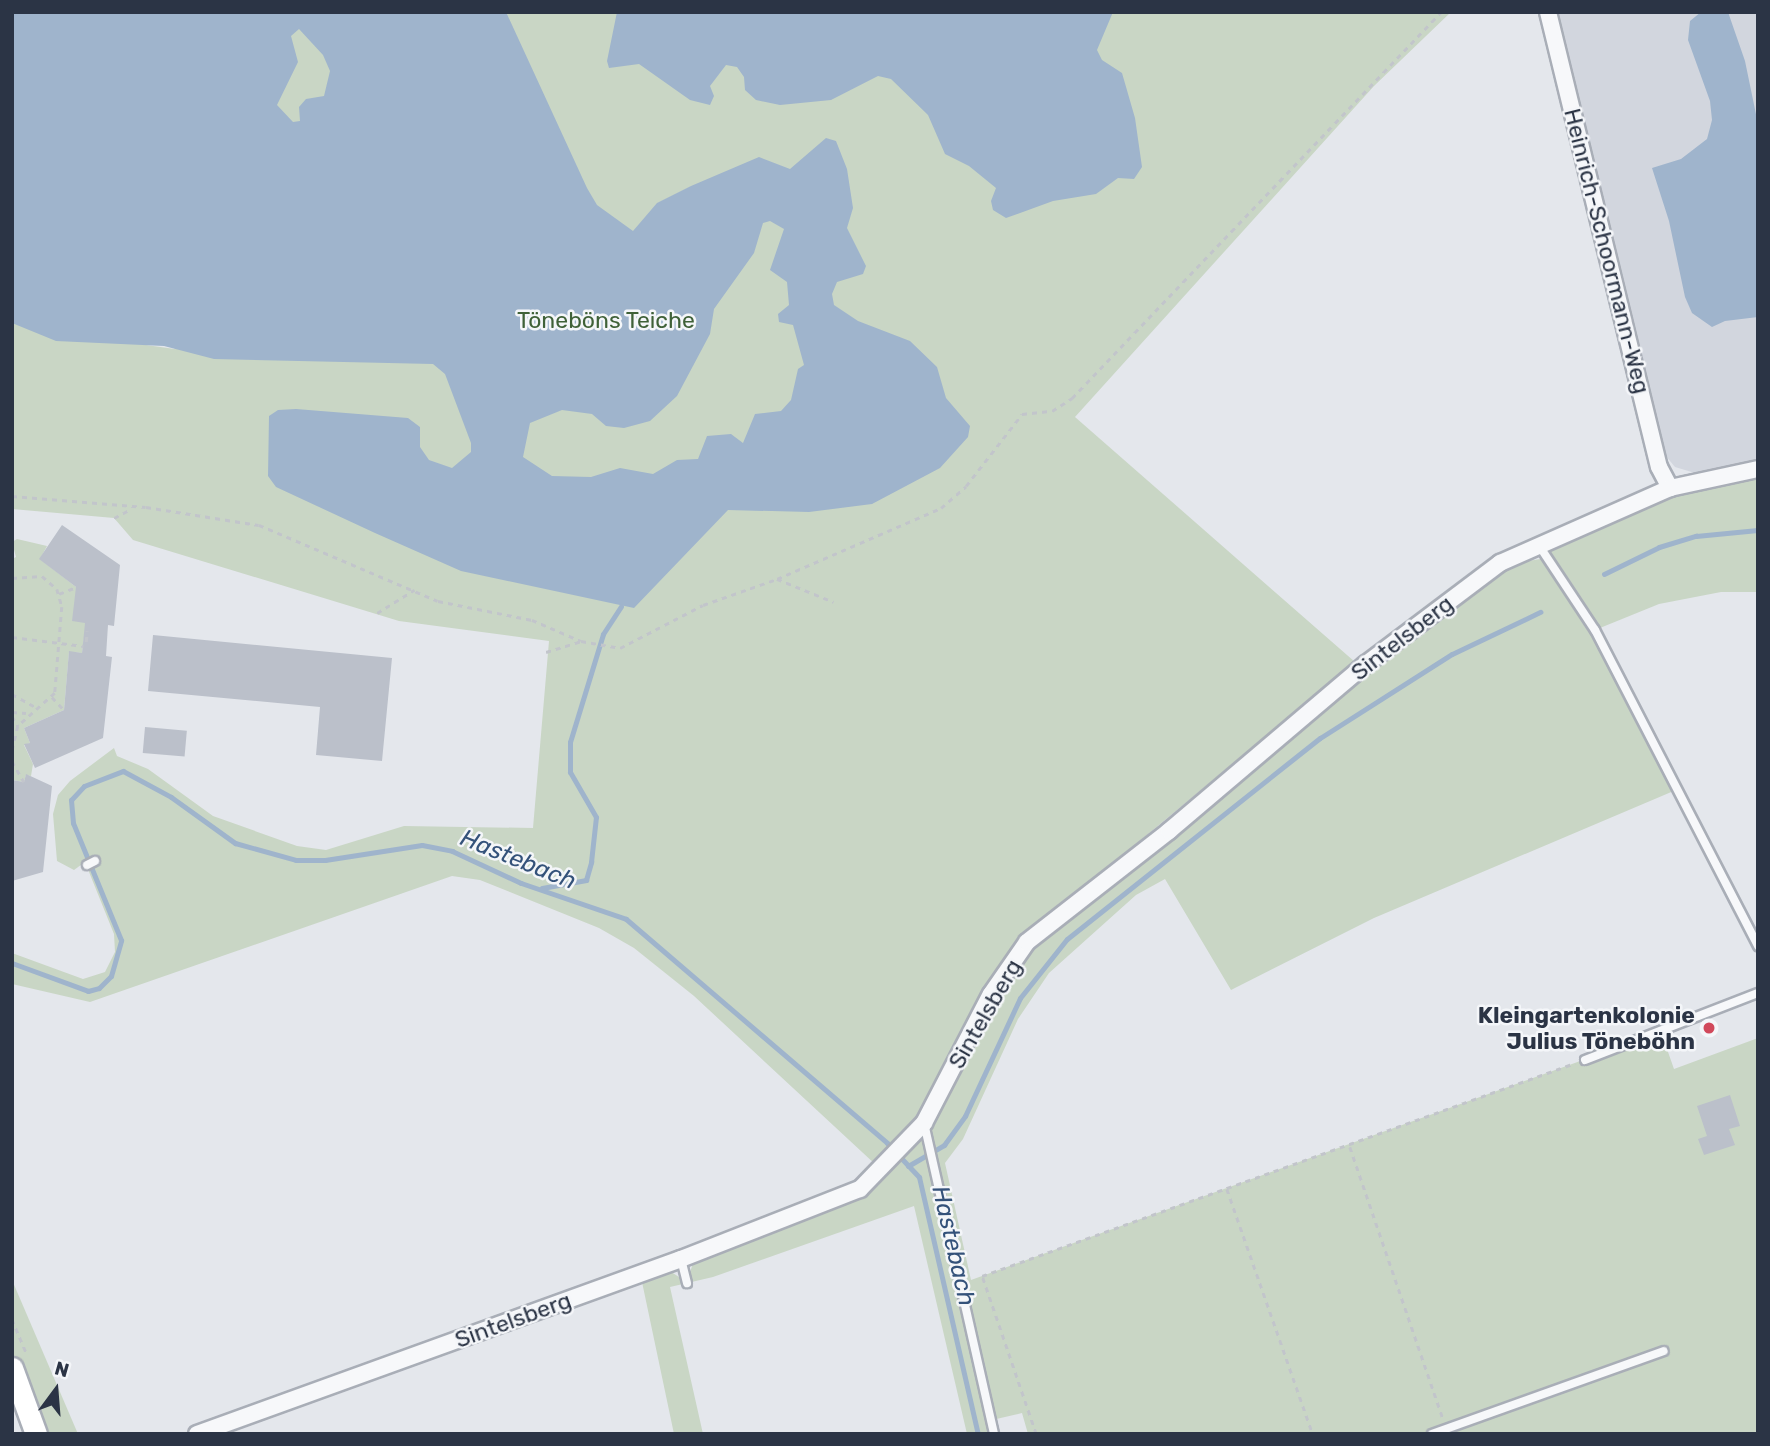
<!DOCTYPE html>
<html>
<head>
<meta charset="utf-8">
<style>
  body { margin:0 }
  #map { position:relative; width:1770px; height:1446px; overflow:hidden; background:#e4e7ec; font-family:Rubik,sans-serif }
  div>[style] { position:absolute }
  .built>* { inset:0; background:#d2d6de }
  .green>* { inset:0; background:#c9d6c5 }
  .water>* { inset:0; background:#9fb4cc }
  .stream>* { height:5px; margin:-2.5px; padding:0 2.5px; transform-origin:2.5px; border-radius:2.5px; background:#9fb4cc }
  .building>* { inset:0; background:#bbc0ca; transform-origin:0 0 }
  .path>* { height:2.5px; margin-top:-1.25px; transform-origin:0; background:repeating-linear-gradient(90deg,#c2c5cb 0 5px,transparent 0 10px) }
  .roads { filter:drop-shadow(2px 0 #a9aeb7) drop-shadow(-2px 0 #a9aeb7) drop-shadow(0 2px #a9aeb7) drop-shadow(0 -2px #a9aeb7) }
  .lane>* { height:8px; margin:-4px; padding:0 4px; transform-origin:4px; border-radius:4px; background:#f7f8fa }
  .street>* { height:16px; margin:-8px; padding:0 8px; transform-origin:8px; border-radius:8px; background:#f7f8fa }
  .secondary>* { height:21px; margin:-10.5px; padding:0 10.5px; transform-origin:10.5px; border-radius:10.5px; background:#fff }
  .dots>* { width:19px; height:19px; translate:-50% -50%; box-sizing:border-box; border:4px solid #f4f6f9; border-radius:50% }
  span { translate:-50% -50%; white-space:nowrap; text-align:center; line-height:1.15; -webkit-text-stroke:5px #f4f6f9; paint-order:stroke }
  .street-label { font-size:23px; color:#2b3445 }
  .park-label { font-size:23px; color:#3f6138 }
  .poi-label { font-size:23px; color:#2b3445; font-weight:700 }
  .right { translate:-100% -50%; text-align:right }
  .water-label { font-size:24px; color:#34527a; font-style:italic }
  .frame { position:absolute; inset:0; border:14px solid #2b3445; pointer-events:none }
  .north { position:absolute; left:21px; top:1355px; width:70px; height:70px; -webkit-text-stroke:5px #f4f6f9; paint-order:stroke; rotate:16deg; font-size:19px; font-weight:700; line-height:28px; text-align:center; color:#2b3445 }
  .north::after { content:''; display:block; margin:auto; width:24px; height:32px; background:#2b3445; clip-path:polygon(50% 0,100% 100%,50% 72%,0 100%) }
</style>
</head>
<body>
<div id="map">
  <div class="built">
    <div style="clip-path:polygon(1554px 12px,1758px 12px,1758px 460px,1695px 473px,1675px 467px,1665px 455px)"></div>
  </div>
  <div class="green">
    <div style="clip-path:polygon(evenodd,12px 12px,1451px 12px,1374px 86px,1075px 417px,1355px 662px,1023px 938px,925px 1110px,876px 1165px,694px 996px,634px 948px,599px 928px,480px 880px,452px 876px,90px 1002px,12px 984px,12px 953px,83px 979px,105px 972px,115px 952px,114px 934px,85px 862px,74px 870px,57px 861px,53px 814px,58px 795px,70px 781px,114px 748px,117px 756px,148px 769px,213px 816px,297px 846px,326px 850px,404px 826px,533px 828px,549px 641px,399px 621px,133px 540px,114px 518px,12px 509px,12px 12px,162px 334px,175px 349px,117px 341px,68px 341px,162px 334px)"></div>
    <div style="clip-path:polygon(1758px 474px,1758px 592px,1721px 592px,1659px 604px,1595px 630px,1676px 790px,1374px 918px,1231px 990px,1165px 879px,1136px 895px,1049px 973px,1018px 1019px,963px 1139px,945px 1163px,971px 1280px,1661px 1032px,1674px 1069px,1758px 1038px,1758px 1434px,1028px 1434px,1022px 1413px,992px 1420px,994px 1434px,967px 1434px,914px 1206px,713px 1277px,670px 1287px,703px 1434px,674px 1434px,642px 1282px,668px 1270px,687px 1282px,694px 1260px,835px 1207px,867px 1194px,885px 1178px,938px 1114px,996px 997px,1034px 947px,1409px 639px,1516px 563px,1546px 558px,1556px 543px,1677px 495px)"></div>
    <div style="clip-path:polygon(17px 539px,47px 546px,40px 559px,76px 587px,86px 623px,82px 653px,69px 652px,64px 710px,24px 728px,30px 743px,24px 745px,33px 764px,31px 776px,26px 775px,24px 782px,12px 780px,12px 559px,16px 557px,12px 542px)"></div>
    <div style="clip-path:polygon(12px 1280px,78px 1434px,36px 1434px,12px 1368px)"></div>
  </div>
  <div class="water">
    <div style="clip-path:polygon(evenodd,12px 12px,506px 12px,587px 188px,597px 205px,633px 231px,657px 203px,691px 186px,759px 157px,790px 169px,826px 138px,836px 141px,847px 169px,853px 208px,847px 228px,866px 266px,863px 274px,837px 282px,832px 294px,834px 305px,858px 321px,910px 341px,937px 367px,946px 398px,970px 426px,968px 437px,940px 468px,872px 504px,809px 512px,728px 510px,634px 608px,461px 571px,375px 533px,276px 487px,268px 476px,269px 416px,278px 410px,296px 409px,408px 418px,420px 427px,420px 447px,429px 460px,452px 468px,471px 452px,471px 443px,445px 374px,433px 364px,214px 359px,164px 346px,56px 341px,12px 323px,12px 12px,299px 29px,323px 55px,330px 71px,324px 96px,306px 99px,299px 107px,300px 121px,293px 122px,277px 105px,298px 62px,291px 36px,299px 29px,12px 12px,770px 221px,784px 229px,770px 270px,787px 282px,789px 305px,778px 314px,779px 322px,793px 325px,804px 365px,798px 369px,791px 400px,781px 411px,755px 414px,743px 443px,731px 434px,707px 436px,698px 459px,677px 460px,653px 474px,620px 468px,591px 477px,552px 476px,523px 457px,530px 423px,562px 410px,592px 414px,606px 426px,624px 428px,650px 421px,677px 396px,710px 334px,714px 309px,754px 253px,763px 223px,770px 221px)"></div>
    <div style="clip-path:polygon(617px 12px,1113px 12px,1097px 50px,1102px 60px,1122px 73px,1135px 118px,1142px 167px,1134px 179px,1118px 178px,1096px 194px,1053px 201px,1006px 218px,993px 210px,991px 201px,996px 188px,969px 166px,945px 154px,928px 115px,891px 79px,878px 76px,831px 100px,780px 105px,756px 100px,745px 90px,744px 77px,737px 67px,726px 65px,710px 86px,714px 96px,710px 105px,690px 100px,639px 64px,609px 68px,607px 61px)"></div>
    <div style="clip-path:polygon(1701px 12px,1728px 12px,1745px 61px,1758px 124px,1758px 317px,1725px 321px,1712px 327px,1692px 313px,1685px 297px,1669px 221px,1652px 168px,1681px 159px,1707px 139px,1712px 120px,1710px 101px,1688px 40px,1690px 21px)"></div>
  </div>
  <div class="stream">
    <div style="left:1604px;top:574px;width:61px;rotate:-26.1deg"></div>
    <div style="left:1659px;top:547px;width:39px;rotate:-17deg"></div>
    <div style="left:1696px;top:536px;width:62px;rotate:-5.5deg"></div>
    <div style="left:542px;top:888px;width:45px;rotate:-10.3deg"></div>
    <div style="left:586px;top:880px;width:19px;rotate:-74deg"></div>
    <div style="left:591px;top:862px;width:45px;rotate:-83.7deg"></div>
    <div style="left:596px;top:817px;width:52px;rotate:-120deg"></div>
    <div style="left:570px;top:772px;width:30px;rotate:-90deg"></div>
    <div style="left:570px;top:742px;width:113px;rotate:-73deg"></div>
    <div style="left:603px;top:634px;width:33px;rotate:-57deg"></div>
    <div style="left:12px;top:963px;width:81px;rotate:20.2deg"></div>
    <div style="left:88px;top:991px;width:11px;rotate:-15deg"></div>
    <div style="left:99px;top:988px;width:17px;rotate:-45deg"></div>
    <div style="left:111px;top:976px;width:37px;rotate:-74deg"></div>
    <div style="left:121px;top:940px;width:126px;rotate:-112.3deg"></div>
    <div style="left:73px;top:823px;width:23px;rotate:-95deg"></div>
    <div style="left:71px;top:800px;width:19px;rotate:-47deg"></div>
    <div style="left:84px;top:786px;width:42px;rotate:-21deg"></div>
    <div style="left:123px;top:771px;width:55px;rotate:28.4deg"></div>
    <div style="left:171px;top:797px;width:79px;rotate:35.7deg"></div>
    <div style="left:235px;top:843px;width:63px;rotate:15.6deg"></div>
    <div style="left:296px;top:860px;width:29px"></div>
    <div style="left:325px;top:860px;width:98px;rotate:-8.8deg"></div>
    <div style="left:422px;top:845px;width:31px;rotate:11deg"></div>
    <div style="left:452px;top:851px;width:76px;rotate:24.9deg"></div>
    <div style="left:521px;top:883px;width:111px;rotate:18.9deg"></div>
    <div style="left:626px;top:919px;width:344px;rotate:40.6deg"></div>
    <div style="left:887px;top:1143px;width:47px;rotate:46.7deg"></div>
    <div style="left:919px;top:1177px;width:264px;rotate:77.1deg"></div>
    <div style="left:908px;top:1166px;width:42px;rotate:-30.3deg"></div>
    <div style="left:944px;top:1145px;width:36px;rotate:-54deg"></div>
    <div style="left:965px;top:1116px;width:130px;rotate:-65deg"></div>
    <div style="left:1020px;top:998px;width:75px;rotate:-51.5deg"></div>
    <div style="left:1067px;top:939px;width:323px;rotate:-38.5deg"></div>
    <div style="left:1320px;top:738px;width:156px;rotate:-32.5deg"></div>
    <div style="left:1452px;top:654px;width:98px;rotate:-25.5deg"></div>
  </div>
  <div class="building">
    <div style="clip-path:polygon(62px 525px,120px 565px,114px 626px,108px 625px,106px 656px,112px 657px,103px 738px,35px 768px,24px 744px,30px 743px,24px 728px,64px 710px,69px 651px,82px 653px,85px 623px,72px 621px,76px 587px,39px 559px)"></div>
    <div style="clip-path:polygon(153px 635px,392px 658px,382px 761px,316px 755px,320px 707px,148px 691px)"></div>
    <div style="left:145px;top:727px;width:42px;height:26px;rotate:5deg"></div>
    <div style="clip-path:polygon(26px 774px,52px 786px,43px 872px,12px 881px,12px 780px,24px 782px)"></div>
    <div style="clip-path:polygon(1730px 1095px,1740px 1126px,1729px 1129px,1735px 1145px,1704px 1155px,1698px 1139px,1707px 1136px,1697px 1106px)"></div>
  </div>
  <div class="path">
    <div style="left:12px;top:496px;width:134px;rotate:4.7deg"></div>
    <div style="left:146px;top:507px;width:114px;rotate:9.1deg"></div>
    <div style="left:259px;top:525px;width:194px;rotate:23deg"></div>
    <div style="left:438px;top:601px;width:96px;rotate:11.4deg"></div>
    <div style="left:532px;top:620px;width:53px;rotate:23.2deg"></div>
    <div style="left:581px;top:641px;width:40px;rotate:10deg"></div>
    <div style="left:620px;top:648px;width:93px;rotate:-27.4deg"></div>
    <div style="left:703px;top:605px;width:78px;rotate:-19.4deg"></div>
    <div style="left:777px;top:579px;width:179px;rotate:-23.4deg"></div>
    <div style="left:941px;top:508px;width:33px;rotate:-41deg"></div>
    <div style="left:966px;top:486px;width:91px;rotate:-52.1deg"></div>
    <div style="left:1022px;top:414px;width:30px;rotate:-6deg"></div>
    <div style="left:1052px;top:411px;width:24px;rotate:-33deg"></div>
    <div style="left:1072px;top:398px;width:534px;rotate:-46.29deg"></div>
    <div style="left:114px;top:518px;width:17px;rotate:-28deg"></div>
    <div style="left:12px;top:578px;width:30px;rotate:-4deg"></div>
    <div style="left:42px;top:576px;width:20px;rotate:41deg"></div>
    <div style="left:57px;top:589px;width:19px;rotate:74deg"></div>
    <div style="left:62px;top:607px;width:86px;rotate:94.7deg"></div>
    <div style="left:55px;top:693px;width:50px;rotate:138.3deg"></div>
    <div style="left:18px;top:726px;width:27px;rotate:103deg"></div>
    <div style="left:777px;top:579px;width:61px;rotate:22deg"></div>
    <div style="left:59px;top:594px;width:18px;rotate:-22deg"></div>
    <div style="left:377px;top:613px;width:44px;rotate:-31.9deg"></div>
    <div style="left:12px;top:637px;width:72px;rotate:7.2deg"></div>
    <div style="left:86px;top:642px;width:11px;rotate:-85deg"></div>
    <div style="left:546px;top:652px;width:37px;rotate:-17deg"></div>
    <div style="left:12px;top:694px;width:29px;rotate:29deg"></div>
    <div style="left:52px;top:697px;width:18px;rotate:47deg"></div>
    <div style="left:12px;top:712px;width:14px;rotate:4deg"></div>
    <div style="left:12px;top:716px;width:12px;rotate:59deg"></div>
    <div style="left:12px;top:761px;width:24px;rotate:60deg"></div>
    <div style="left:1350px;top:1147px;width:287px;rotate:71.1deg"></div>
    <div style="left:1227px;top:1189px;width:260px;rotate:70.7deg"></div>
    <div style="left:12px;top:1319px;width:39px;rotate:67deg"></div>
    <div style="left:1036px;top:1434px;width:167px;rotate:-108.9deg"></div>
    <div style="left:982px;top:1276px;width:630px;rotate:-19.76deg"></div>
  </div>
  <div class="roads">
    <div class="lane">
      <div style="left:1538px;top:544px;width:103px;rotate:56.5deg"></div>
      <div style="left:1595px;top:630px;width:356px;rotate:62.7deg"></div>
      <div style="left:87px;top:865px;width:9px;rotate:-27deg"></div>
      <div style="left:1585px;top:1060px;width:186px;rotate:-21.2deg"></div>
      <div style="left:924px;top:1123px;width:319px;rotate:77.3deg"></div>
      <div style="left:681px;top:1259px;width:25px;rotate:76deg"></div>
      <div style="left:1432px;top:1434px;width:246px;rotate:-19.7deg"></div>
    </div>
    <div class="street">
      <div style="left:1548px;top:12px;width:468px;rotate:76.3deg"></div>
      <div style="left:1659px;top:467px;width:24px;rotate:62deg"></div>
      <div style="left:197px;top:1434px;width:515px;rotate:-19.88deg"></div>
      <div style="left:681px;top:1259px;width:192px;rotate:-21.4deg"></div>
      <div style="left:860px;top:1189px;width:92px;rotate:-45.9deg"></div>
      <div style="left:924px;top:1123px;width:145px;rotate:-62.6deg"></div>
      <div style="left:991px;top:994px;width:63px;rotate:-55.3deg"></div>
      <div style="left:1027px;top:942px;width:180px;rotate:-38deg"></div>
      <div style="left:1169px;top:831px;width:258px;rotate:-40.3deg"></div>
      <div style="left:1366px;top:664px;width:168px;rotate:-37deg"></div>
      <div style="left:1500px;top:563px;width:186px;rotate:-23.8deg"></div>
      <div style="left:1670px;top:488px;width:90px;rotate:-12.2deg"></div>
    </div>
    <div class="secondary">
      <div style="left:12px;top:1368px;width:70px;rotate:70deg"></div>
    </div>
  </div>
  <div class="dots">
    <div style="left:1709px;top:1028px;background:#d1495b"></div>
  </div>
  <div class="street-label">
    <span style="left:1607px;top:251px;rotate:76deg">Heinrich-Schoormann-Weg</span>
    <span style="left:1402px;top:638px;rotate:-38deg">Sintelsberg</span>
    <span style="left:985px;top:1014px;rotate:-60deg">Sintelsberg</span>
    <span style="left:513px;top:1320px;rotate:-20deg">Sintelsberg</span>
  </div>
  <div class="park-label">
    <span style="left:606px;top:320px">Töneböns Teiche</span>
  </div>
  <div class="poi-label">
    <span class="right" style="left:1695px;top:1028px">Kleingartenkolonie<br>Julius Töneböhn</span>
  </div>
  <div class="water-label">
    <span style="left:518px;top:860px;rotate:22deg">Hastebach</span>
    <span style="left:953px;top:1246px;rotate:77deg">Hastebach</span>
  </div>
  <div class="frame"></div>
  <div class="north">N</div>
</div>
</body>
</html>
